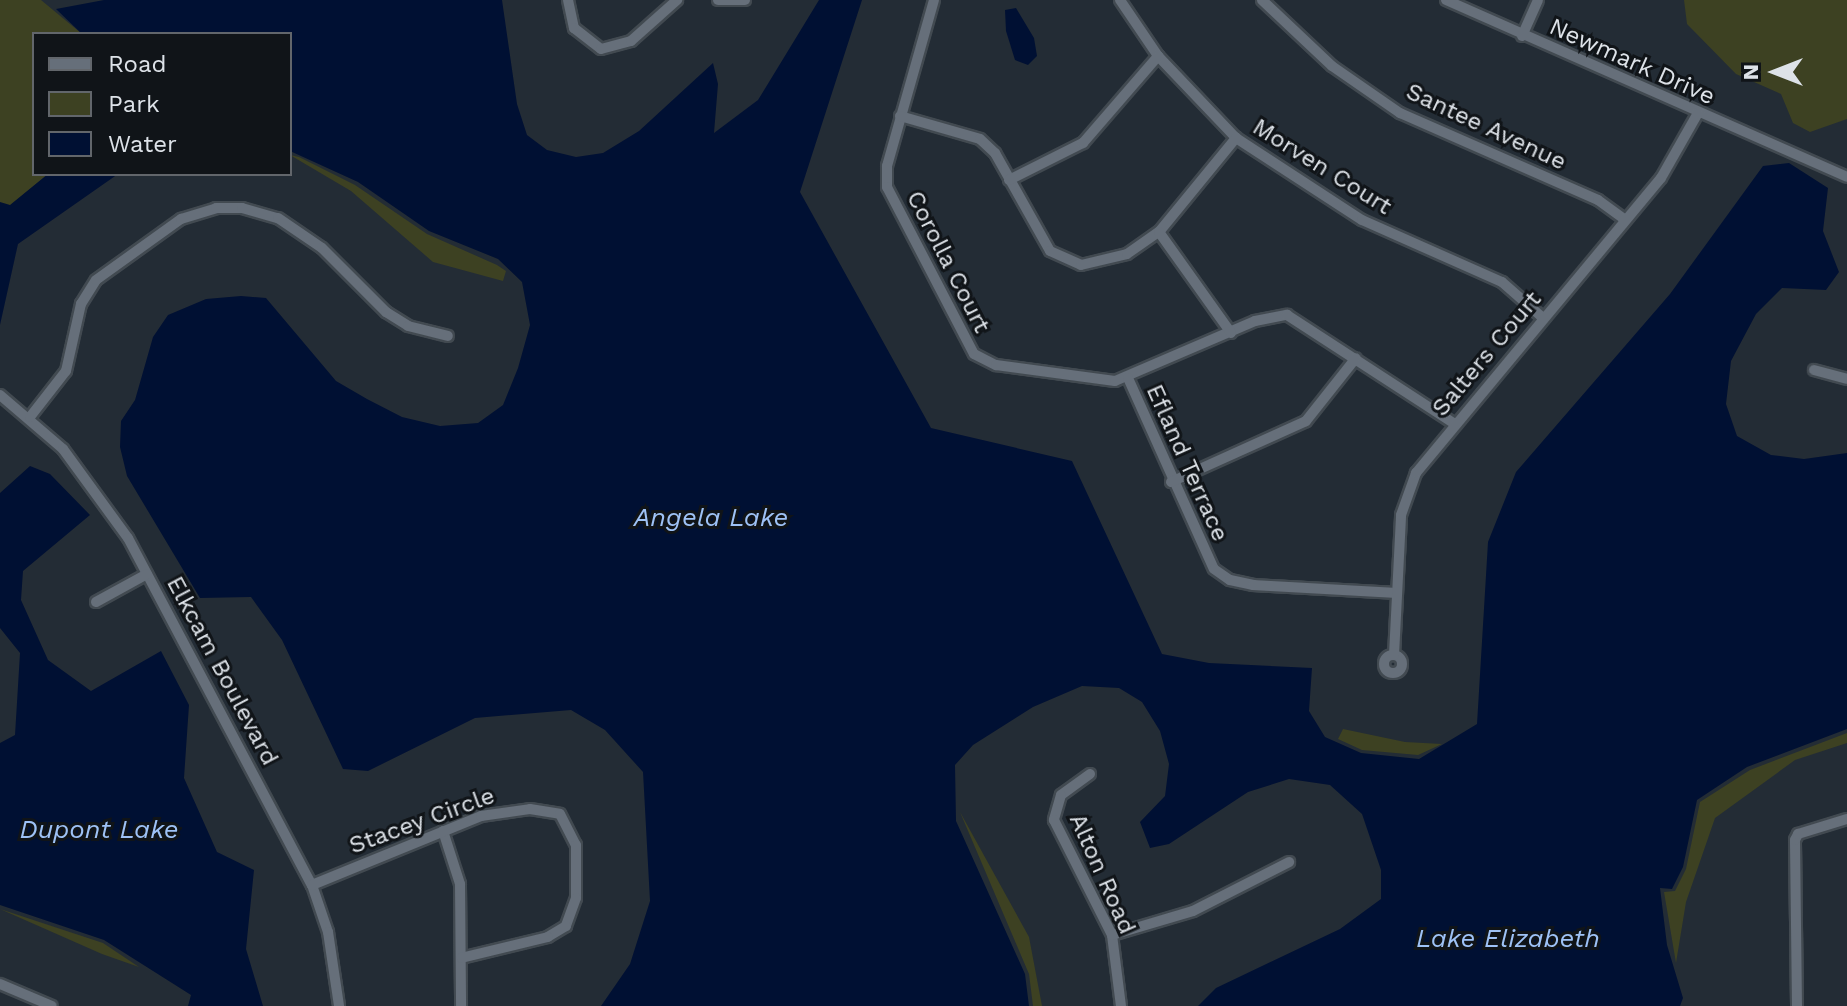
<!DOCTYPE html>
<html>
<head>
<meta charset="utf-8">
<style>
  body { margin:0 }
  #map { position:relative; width:1847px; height:1006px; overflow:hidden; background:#232c35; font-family:"Work Sans",sans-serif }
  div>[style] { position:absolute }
  .green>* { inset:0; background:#3d4122 }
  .water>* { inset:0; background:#001033 }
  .roads { filter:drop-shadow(2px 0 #424a51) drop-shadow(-2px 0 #424a51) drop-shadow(0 2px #424a51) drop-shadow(0 -2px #424a51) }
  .minor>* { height:10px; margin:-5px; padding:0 5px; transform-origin:5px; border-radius:5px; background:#666f7a }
  .minor>.ring { margin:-5px; padding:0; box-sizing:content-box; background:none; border:10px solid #666f7a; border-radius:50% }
  span { translate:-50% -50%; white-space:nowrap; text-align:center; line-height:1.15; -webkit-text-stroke:6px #101418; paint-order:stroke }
  .street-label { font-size:24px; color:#dde2e8 }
  .water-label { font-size:26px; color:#9ec2f6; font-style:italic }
  .legend { position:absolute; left:32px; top:32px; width:260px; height:144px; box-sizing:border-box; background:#101418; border:2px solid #62666b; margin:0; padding:10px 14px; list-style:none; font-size:24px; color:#dde2e8 }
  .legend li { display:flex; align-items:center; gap:16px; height:40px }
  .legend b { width:40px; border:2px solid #62666b }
  .north { position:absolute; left:1735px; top:32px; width:80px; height:80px; -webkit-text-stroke:6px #101418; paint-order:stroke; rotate:270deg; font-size:22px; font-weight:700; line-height:32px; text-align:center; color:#dde2e8 }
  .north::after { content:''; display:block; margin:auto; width:28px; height:36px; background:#dde2e8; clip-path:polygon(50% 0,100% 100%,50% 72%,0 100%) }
</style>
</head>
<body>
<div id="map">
  <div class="green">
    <div style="clip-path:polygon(0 0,41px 0,82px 34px,34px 34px,34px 174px,48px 174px,0 214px)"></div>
    <div style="clip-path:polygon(1684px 0,1847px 0,1847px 119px,1810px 132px,1793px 123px,1781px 94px,1736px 74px,1687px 24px)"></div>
    <div style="clip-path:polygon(290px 155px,299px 157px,355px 185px,427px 234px,497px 265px,506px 271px,503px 281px,433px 262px,351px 191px)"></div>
    <div style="clip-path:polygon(1343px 729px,1405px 742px,1442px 744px,1418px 755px,1362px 750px,1338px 739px)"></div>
    <div style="clip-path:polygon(1847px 733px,1847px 743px,1795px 760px,1715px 818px,1686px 902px,1676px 963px,1664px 892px,1675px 891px,1686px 869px,1700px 802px,1750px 770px)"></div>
    <div style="clip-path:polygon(960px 812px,1029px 937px,1042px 1006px,1033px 1006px,1029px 974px)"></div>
    <div style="clip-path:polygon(0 909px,103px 943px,139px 967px,102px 954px)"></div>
  </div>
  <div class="water">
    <div style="clip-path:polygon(104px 0,502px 0,517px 104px,527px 135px,547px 150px,576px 157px,603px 153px,639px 131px,713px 63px,718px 84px,714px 133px,758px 100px,819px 0,862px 0,800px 192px,931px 428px,1072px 461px,1162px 654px,1209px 663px,1312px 668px,1309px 711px,1325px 737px,1361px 753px,1419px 759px,1477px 724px,1488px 542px,1516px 472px,1670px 294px,1763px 166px,1789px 163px,1828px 188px,1823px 231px,1839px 272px,1826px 290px,1782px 288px,1756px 314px,1731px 361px,1726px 404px,1737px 436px,1771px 455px,1804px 459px,1847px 453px,1847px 729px,1747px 767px,1697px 800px,1683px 867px,1672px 889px,1660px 888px,1667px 945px,1683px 998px,1680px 1006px,1198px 1006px,1216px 988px,1340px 929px,1381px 899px,1381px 870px,1362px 814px,1330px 785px,1289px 779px,1248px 792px,1169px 844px,1150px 848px,1140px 822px,1165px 796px,1169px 764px,1160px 731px,1142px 702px,1119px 688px,1082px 686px,1033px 707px,973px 745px,955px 765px,956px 821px,1025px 974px,1029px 1006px,601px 1006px,630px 964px,650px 901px,643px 772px,605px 730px,571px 710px,475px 718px,368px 771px,343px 769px,282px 640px,251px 597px,200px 598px,127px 476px,120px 447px,121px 421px,135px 400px,153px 337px,168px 315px,206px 299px,241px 296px,266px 298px,336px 381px,367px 399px,402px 417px,440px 426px,478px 423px,503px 405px,518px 368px,530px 325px,522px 282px,498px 259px,429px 231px,358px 182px,290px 151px,290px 34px,82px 34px,56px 9px)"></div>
    <div style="clip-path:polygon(1016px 8px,1034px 38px,1037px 56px,1028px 65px,1015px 60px,1006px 31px,1005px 10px)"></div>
    <div style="clip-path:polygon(48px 174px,118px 174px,18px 244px,0 325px,0 202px,10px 205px)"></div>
    <div style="clip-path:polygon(30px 466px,50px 474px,90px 515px,23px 571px,21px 600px,48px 660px,91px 691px,161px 651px,189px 705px,184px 778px,217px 852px,254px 870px,246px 949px,263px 1006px,188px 1006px,191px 995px,104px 940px,0 905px,0 743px,15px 735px,20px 653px,0 628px,0 493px)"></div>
  </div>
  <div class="roads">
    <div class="minor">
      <div style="left:568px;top:0;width:29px;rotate:78deg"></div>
      <div style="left:574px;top:28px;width:34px;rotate:38deg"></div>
      <div style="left:601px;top:49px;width:31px;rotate:-15deg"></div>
      <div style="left:631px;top:41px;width:62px;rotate:-41.7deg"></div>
      <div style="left:718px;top:0;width:27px"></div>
      <div style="left:934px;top:0;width:173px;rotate:105.8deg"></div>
      <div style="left:887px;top:166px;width:21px;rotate:90deg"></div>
      <div style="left:887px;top:187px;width:188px;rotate:62.5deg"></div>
      <div style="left:974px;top:354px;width:25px;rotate:27deg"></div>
      <div style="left:996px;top:365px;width:120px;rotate:7.7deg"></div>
      <div style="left:1115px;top:381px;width:152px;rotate:-23.2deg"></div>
      <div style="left:1255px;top:321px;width:33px;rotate:-11deg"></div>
      <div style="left:1287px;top:315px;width:200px;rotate:33deg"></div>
      <div style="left:1120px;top:0;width:68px;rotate:55.8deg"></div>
      <div style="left:1158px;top:56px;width:113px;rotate:46.4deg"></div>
      <div style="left:1236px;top:138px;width:150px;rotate:33.1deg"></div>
      <div style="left:1362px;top:220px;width:153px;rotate:23.9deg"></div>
      <div style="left:1502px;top:282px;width:55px;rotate:41.3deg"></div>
      <div style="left:1262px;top:0;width:96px;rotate:43.3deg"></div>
      <div style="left:1332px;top:66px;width:83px;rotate:34.7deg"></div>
      <div style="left:1400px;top:113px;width:216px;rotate:23.7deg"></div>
      <div style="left:1598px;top:200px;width:34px;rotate:36deg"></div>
      <div style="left:1446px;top:0;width:438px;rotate:23.8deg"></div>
      <div style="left:1522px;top:36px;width:39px;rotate:-66deg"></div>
      <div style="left:900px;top:116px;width:83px;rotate:16deg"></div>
      <div style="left:980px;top:139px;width:21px;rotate:43deg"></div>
      <div style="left:995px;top:153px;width:112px;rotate:60.7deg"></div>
      <div style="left:1050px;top:251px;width:34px;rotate:24deg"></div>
      <div style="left:1081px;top:265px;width:47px;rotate:-13.4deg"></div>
      <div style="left:1127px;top:254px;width:39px;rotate:-35deg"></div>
      <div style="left:1159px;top:232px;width:122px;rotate:-50.7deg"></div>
      <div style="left:1009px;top:180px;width:83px;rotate:-26.6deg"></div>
      <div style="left:1083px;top:143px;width:115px;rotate:-49.2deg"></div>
      <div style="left:1159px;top:232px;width:124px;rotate:54.5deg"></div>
      <div style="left:1814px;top:370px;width:34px;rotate:15deg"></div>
      <div style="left:1128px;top:378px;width:209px;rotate:65.8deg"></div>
      <div style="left:1214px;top:569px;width:19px;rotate:35deg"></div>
      <div style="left:1230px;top:580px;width:24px;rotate:12deg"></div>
      <div style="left:1253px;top:585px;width:144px;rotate:3.2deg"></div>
      <div style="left:0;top:395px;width:83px;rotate:40.6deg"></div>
      <div style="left:63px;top:449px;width:110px;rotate:53.9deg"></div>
      <div style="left:128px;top:538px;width:393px;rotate:62.1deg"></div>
      <div style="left:312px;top:885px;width:50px;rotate:71.2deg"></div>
      <div style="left:328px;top:932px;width:75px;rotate:81.5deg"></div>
      <div style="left:30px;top:417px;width:58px;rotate:-52deg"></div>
      <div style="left:66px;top:371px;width:69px;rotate:-77.4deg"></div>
      <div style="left:81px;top:304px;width:28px;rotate:-58deg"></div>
      <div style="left:96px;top:280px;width:105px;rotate:-35.7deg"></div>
      <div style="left:181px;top:219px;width:37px;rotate:-17deg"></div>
      <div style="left:216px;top:208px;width:26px"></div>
      <div style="left:242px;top:208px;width:37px;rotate:16deg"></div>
      <div style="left:278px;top:218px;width:53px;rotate:34.3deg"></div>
      <div style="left:322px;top:248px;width:91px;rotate:45deg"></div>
      <div style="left:386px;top:312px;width:26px;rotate:32deg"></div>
      <div style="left:408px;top:326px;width:41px;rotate:14deg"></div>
      <div style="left:1171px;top:482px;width:148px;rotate:-24.3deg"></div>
      <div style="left:1306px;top:421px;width:80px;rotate:-51.6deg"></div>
      <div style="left:96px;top:602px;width:58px;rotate:-28.8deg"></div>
      <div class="ring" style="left:1384px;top:655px;width:8px;height:8px"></div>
      <div style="left:1394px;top:655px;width:140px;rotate:-87.1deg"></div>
      <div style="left:1401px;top:515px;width:45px;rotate:-70.3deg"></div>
      <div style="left:1416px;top:473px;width:383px;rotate:-50.3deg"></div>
      <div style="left:1661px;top:178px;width:75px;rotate:-60.4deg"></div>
      <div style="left:1090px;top:774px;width:36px;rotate:144deg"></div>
      <div style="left:1061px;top:795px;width:26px;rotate:106deg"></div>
      <div style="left:1054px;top:820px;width:129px;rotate:63.2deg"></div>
      <div style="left:1112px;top:935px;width:72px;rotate:82.8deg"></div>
      <div style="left:443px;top:831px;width:56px;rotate:72.2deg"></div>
      <div style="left:460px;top:884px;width:122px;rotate:89.5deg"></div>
      <div style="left:312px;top:885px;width:183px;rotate:-22.2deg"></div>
      <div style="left:481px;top:816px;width:49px;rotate:-8.1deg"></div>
      <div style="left:530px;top:809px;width:30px;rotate:9deg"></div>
      <div style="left:560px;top:814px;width:35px;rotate:63deg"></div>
      <div style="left:576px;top:845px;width:53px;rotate:90deg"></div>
      <div style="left:576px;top:898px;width:30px;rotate:110deg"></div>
      <div style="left:566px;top:926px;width:21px;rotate:149deg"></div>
      <div style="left:548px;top:937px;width:89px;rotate:166.4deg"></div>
      <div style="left:1112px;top:935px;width:84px;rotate:-16.5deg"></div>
      <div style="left:1193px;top:911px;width:108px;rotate:-27deg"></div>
      <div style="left:0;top:984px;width:56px;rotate:22.9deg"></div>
      <div style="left:1797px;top:1006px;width:166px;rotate:-90.7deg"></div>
      <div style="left:1795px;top:840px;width:7px;rotate:-63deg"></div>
      <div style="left:1798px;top:834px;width:51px;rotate:-17deg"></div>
    </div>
  </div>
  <div class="street-label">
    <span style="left:1632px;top:62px;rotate:24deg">Newmark Drive</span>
    <span style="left:1486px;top:127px;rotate:25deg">Santee Avenue</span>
    <span style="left:1322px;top:167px;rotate:32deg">Morven Court</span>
    <span style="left:948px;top:262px;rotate:63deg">Corolla Court</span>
    <span style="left:1487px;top:354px;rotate:-50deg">Salters Court</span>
    <span style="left:1187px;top:463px;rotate:66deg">Efland Terrace</span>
    <span style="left:222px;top:671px;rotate:62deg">Elkcam Boulevard</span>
    <span style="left:422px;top:821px;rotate:-20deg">Stacey Circle</span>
    <span style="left:1102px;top:874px;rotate:66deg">Alton Road</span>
  </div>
  <div class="water-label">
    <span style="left:711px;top:518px">Angela Lake</span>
    <span style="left:99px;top:830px">Dupont Lake</span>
    <span style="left:1508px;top:939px">Lake Elizabeth</span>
  </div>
  <ul class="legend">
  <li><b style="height:10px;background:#666f7a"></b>Road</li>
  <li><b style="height:22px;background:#3d4122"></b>Park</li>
  <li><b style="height:22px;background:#001033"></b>Water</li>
  </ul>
  <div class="north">N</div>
</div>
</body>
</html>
